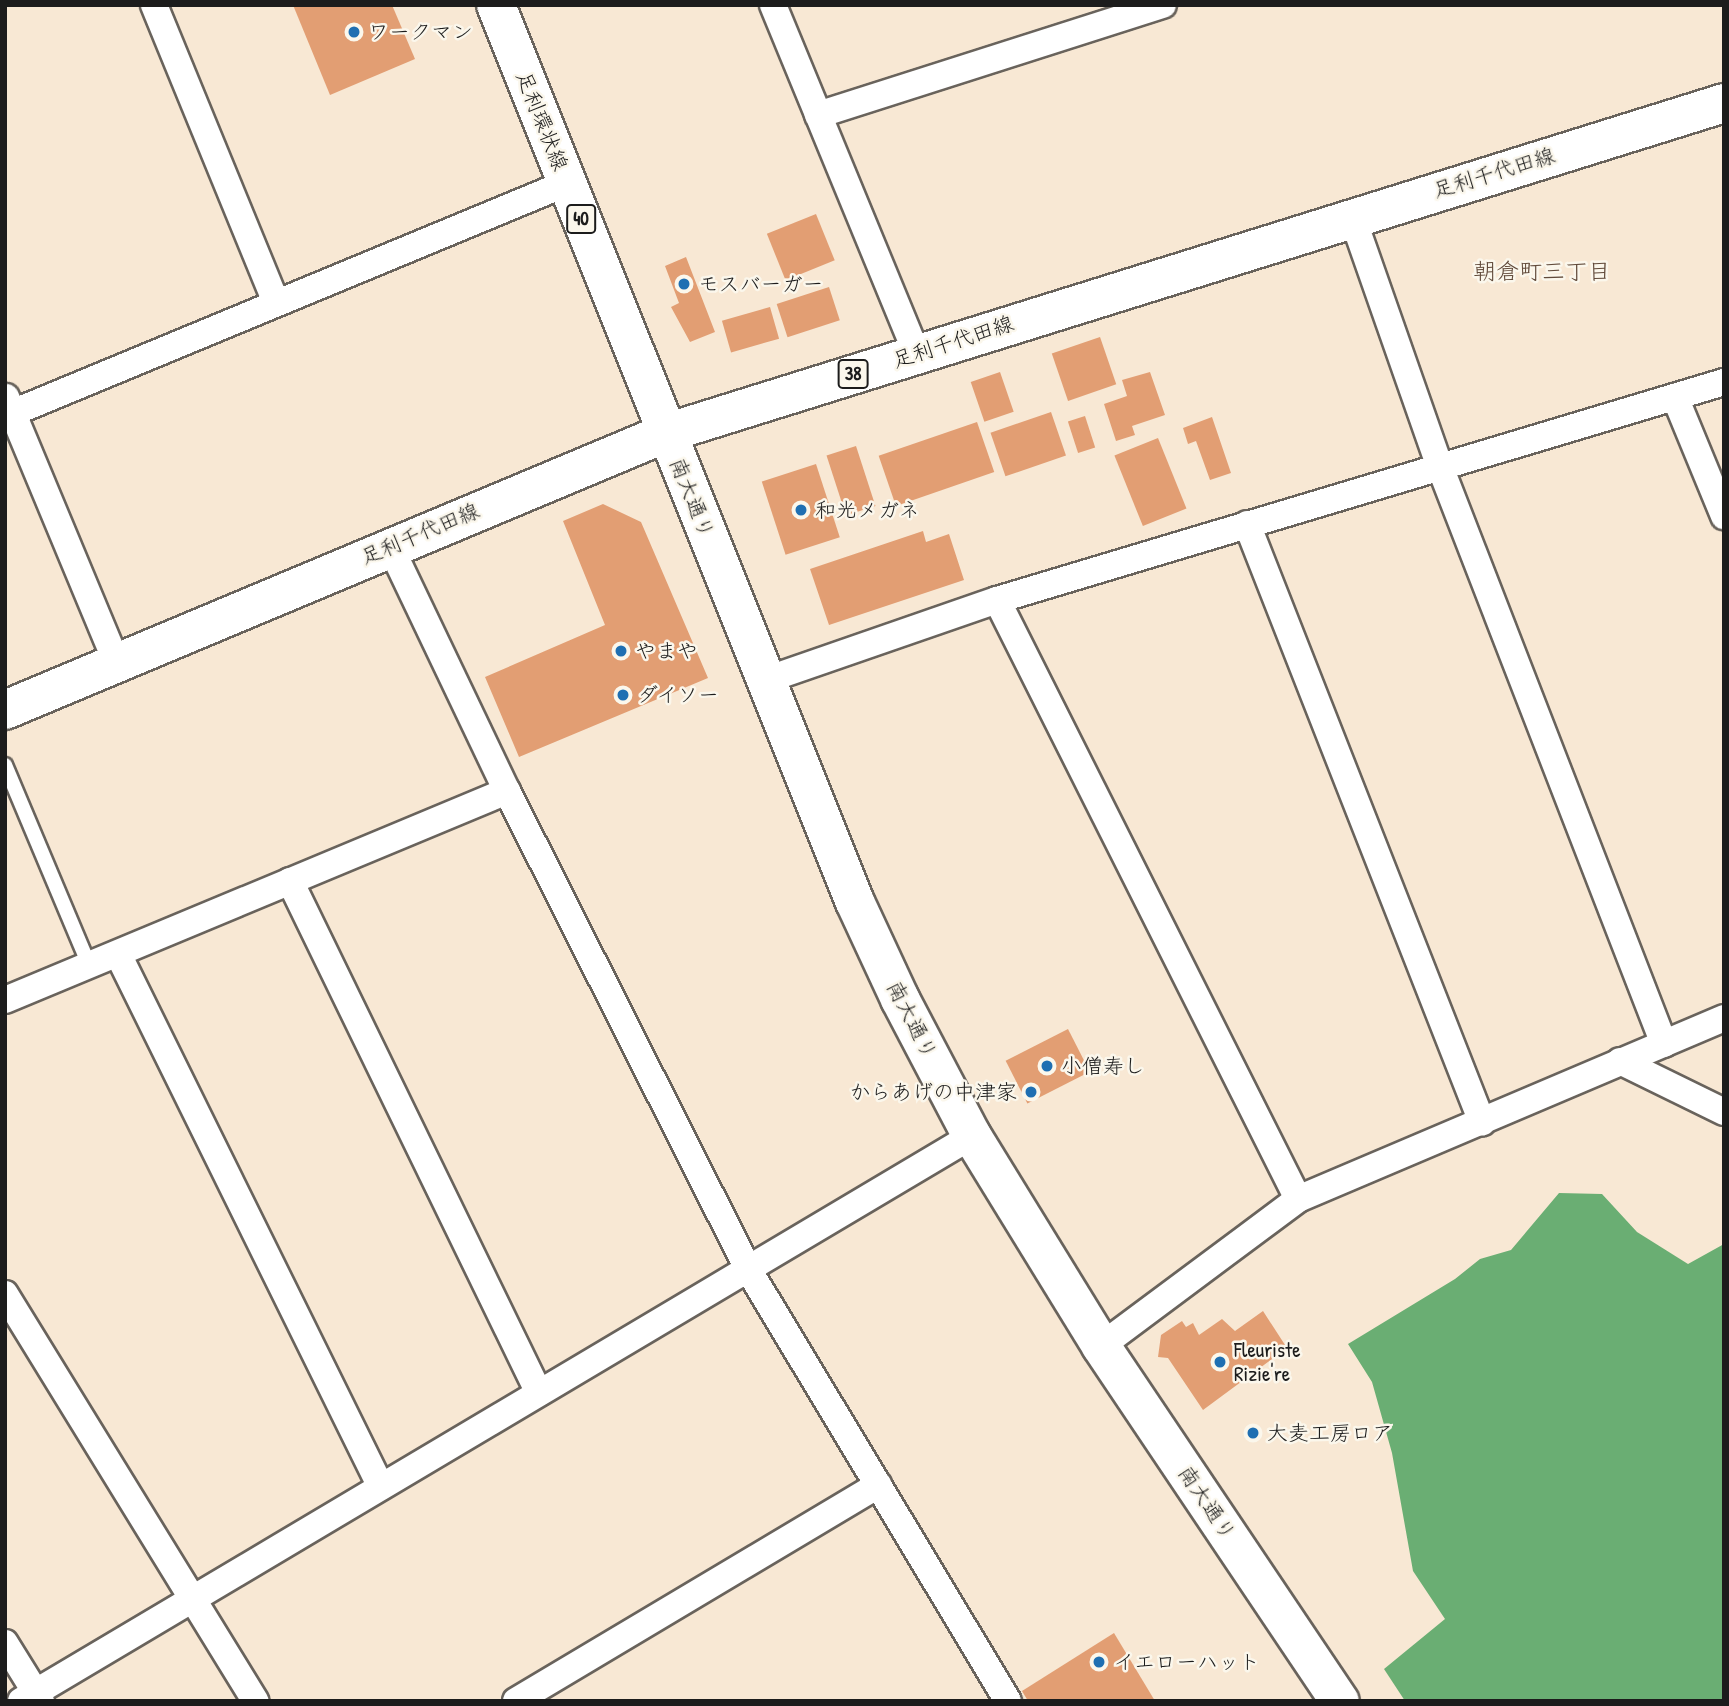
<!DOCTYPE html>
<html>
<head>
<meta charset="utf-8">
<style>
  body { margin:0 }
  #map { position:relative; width:1729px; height:1706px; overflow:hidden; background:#f8e8d4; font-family:"Patrick Hand","Klee One",sans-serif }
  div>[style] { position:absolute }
  .forest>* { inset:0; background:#6aae73 }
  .building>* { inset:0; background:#e29e73; transform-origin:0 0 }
  .roads { filter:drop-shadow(2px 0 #69635c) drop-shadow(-2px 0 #69635c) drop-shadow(0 2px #69635c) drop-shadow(0 -2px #69635c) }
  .lane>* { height:14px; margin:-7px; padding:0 7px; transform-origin:7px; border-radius:7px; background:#fff }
  .street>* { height:26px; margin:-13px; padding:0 13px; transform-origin:13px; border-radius:13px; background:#fff }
  .primary>* { height:38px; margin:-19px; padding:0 19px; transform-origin:19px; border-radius:19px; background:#fff }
  .dots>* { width:19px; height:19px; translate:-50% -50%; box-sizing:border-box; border:4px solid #fbf7ec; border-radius:50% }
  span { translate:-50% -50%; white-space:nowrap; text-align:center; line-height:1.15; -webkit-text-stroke:5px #fbf7ec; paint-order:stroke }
  .shield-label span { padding:2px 5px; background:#fbf7ec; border:2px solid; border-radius:5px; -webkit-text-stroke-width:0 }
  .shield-label { font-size:19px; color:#1c1c1c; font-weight:700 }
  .poi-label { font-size:21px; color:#1c1c1c }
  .left { translate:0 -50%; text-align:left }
  .right { translate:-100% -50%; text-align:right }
  .street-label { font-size:21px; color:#1c1c1c }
  .neighbourhood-label { font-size:23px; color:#614a3a }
  .frame { position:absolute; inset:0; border:7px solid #1c1c1c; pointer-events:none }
</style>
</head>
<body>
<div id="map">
  <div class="forest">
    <div style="clip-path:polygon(1559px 1193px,1602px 1194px,1637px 1232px,1688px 1264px,1724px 1244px,1724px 1701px,1405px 1701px,1384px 1669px,1445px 1619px,1413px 1571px,1392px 1453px,1372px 1382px,1348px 1344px,1455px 1279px,1480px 1259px,1511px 1250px)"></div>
  </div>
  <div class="building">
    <div style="clip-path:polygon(293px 5px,392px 5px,415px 59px,330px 95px)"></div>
    <div style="left:816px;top:214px;width:50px;height:53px;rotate:68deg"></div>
    <div style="clip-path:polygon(686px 257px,715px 332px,690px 342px,671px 307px,679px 303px,665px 266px)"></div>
    <div style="left:829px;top:287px;width:35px;height:55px;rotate:72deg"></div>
    <div style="left:770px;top:307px;width:33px;height:50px;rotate:74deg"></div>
    <div style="left:1100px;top:337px;width:50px;height:51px;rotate:71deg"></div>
    <div style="left:1000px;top:372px;width:42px;height:31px;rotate:71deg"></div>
    <div style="clip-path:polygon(1150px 372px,1165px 415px,1132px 426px,1135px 435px,1116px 441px,1104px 404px,1127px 396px,1122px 380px)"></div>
    <div style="left:1051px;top:412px;width:46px;height:64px;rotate:71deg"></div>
    <div style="left:1085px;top:416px;width:33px;height:18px;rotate:72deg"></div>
    <div style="clip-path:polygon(1212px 417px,1231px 473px,1210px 480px,1196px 441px,1188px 444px,1183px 428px)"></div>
    <div style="left:977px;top:422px;width:53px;height:104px;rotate:71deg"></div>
    <div style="left:1158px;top:438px;width:76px;height:47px;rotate:68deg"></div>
    <div style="left:856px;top:446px;width:63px;height:31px;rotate:72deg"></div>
    <div style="left:816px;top:464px;width:77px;height:57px;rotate:72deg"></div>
    <div style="clip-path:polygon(603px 504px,641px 522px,708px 678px,519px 757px,485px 677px,605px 625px,563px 521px)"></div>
    <div style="clip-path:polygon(923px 531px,926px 542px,949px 534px,964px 580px,829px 625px,810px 569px)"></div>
    <div style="left:1068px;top:1029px;width:48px;height:70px;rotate:63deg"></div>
    <div style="clip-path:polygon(1263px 1311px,1287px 1348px,1203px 1410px,1168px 1358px,1158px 1357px,1161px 1335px,1182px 1321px,1186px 1327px,1193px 1323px,1199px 1335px,1222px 1319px,1235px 1331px)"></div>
    <div style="clip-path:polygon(1114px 1633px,1155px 1701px,1028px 1701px,1022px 1691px)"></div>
  </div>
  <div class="roads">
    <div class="lane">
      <div style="left:5px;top:765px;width:217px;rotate:67.2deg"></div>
    </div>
    <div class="street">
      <div style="left:154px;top:5px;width:321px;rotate:67.7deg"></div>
      <div style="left:773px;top:5px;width:378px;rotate:67.6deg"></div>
      <div style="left:818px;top:115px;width:362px;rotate:-17.7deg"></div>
      <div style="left:1352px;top:216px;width:263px;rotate:70.7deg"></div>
      <div style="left:1439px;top:464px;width:622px;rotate:68.8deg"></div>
      <div style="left:6px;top:397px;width:289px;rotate:67.4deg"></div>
      <div style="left:1675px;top:397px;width:129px;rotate:67.6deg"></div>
      <div style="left:5px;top:416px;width:608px;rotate:-22.52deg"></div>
      <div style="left:1247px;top:524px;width:643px;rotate:68.55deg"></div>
      <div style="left:390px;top:546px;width:272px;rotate:64.5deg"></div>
      <div style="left:507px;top:791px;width:535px;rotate:63.24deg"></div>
      <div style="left:748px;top:1269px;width:504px;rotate:58.96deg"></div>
      <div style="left:997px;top:600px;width:670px;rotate:63.32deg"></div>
      <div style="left:766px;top:680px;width:244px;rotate:-19.1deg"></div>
      <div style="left:997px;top:600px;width:759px;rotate:-16.69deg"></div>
      <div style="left:290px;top:881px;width:569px;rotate:64.07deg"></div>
      <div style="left:118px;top:954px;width:594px;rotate:63.74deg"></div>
      <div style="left:5px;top:1000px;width:544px;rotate:-22.6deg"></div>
      <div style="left:1620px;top:1061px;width:116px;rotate:26.1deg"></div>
      <div style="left:5px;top:1294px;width:478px;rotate:58.4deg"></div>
      <div style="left:1101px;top:1346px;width:246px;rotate:-36.7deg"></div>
      <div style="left:1298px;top:1199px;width:463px;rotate:-23deg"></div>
      <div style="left:5px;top:1643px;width:68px;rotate:58.2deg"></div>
      <div style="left:21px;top:1701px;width:1106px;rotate:-30.72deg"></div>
      <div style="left:516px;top:1701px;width:422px;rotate:-30.8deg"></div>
    </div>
    <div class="primary">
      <div style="left:496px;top:5px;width:966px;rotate:68.19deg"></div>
      <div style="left:855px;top:902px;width:107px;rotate:65.1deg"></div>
      <div style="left:900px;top:999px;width:155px;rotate:62.3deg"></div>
      <div style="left:972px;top:1136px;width:246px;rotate:58.4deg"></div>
      <div style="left:1101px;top:1346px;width:428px;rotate:56.1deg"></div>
      <div style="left:5px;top:710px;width:717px;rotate:-22.74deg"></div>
      <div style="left:666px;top:433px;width:1108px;rotate:-17.32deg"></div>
    </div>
  </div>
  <div class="dots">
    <div style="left:354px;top:32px;background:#1f6fb2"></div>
    <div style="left:684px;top:284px;background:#1f6fb2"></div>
    <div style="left:801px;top:510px;background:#1f6fb2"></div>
    <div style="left:621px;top:651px;background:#1f6fb2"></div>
    <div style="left:623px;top:695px;background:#1f6fb2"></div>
    <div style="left:1047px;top:1066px;background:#1f6fb2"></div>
    <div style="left:1031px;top:1092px;background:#1f6fb2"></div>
    <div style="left:1220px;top:1362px;background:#1f6fb2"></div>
    <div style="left:1253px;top:1433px;background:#1f6fb2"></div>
    <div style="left:1099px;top:1662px;background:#1f6fb2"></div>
  </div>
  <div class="shield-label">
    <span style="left:581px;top:219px">40</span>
    <span style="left:853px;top:374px">38</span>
  </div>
  <div class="poi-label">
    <span class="left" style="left:368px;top:32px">ワークマン</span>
    <span class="left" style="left:698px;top:284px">モスバーガー</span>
    <span class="left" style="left:815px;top:510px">和光メガネ</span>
    <span class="left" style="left:635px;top:651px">やまや</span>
    <span class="left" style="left:637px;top:695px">ダイソー</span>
    <span class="left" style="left:1061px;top:1066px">小僧寿し</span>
    <span class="right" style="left:1017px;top:1092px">からあげの中津家</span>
    <span class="left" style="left:1234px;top:1362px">Fleuriste<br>Rizie're</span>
    <span class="left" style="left:1267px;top:1433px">大麦工房ロア</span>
    <span class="left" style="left:1113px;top:1662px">イエローハット</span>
  </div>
  <div class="street-label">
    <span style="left:542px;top:121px;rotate:68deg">足利環状線</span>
    <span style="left:1494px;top:173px;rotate:-17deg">足利千代田線</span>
    <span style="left:953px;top:342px;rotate:-18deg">足利千代田線</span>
    <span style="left:692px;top:498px;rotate:68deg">南大通り</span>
    <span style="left:420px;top:534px;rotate:-23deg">足利千代田線</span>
    <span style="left:912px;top:1020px;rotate:63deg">南大通り</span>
    <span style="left:1207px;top:1503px;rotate:56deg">南大通り</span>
  </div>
  <div class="neighbourhood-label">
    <span style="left:1542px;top:271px">朝倉町三丁目</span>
  </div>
  <div class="frame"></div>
</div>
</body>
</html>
